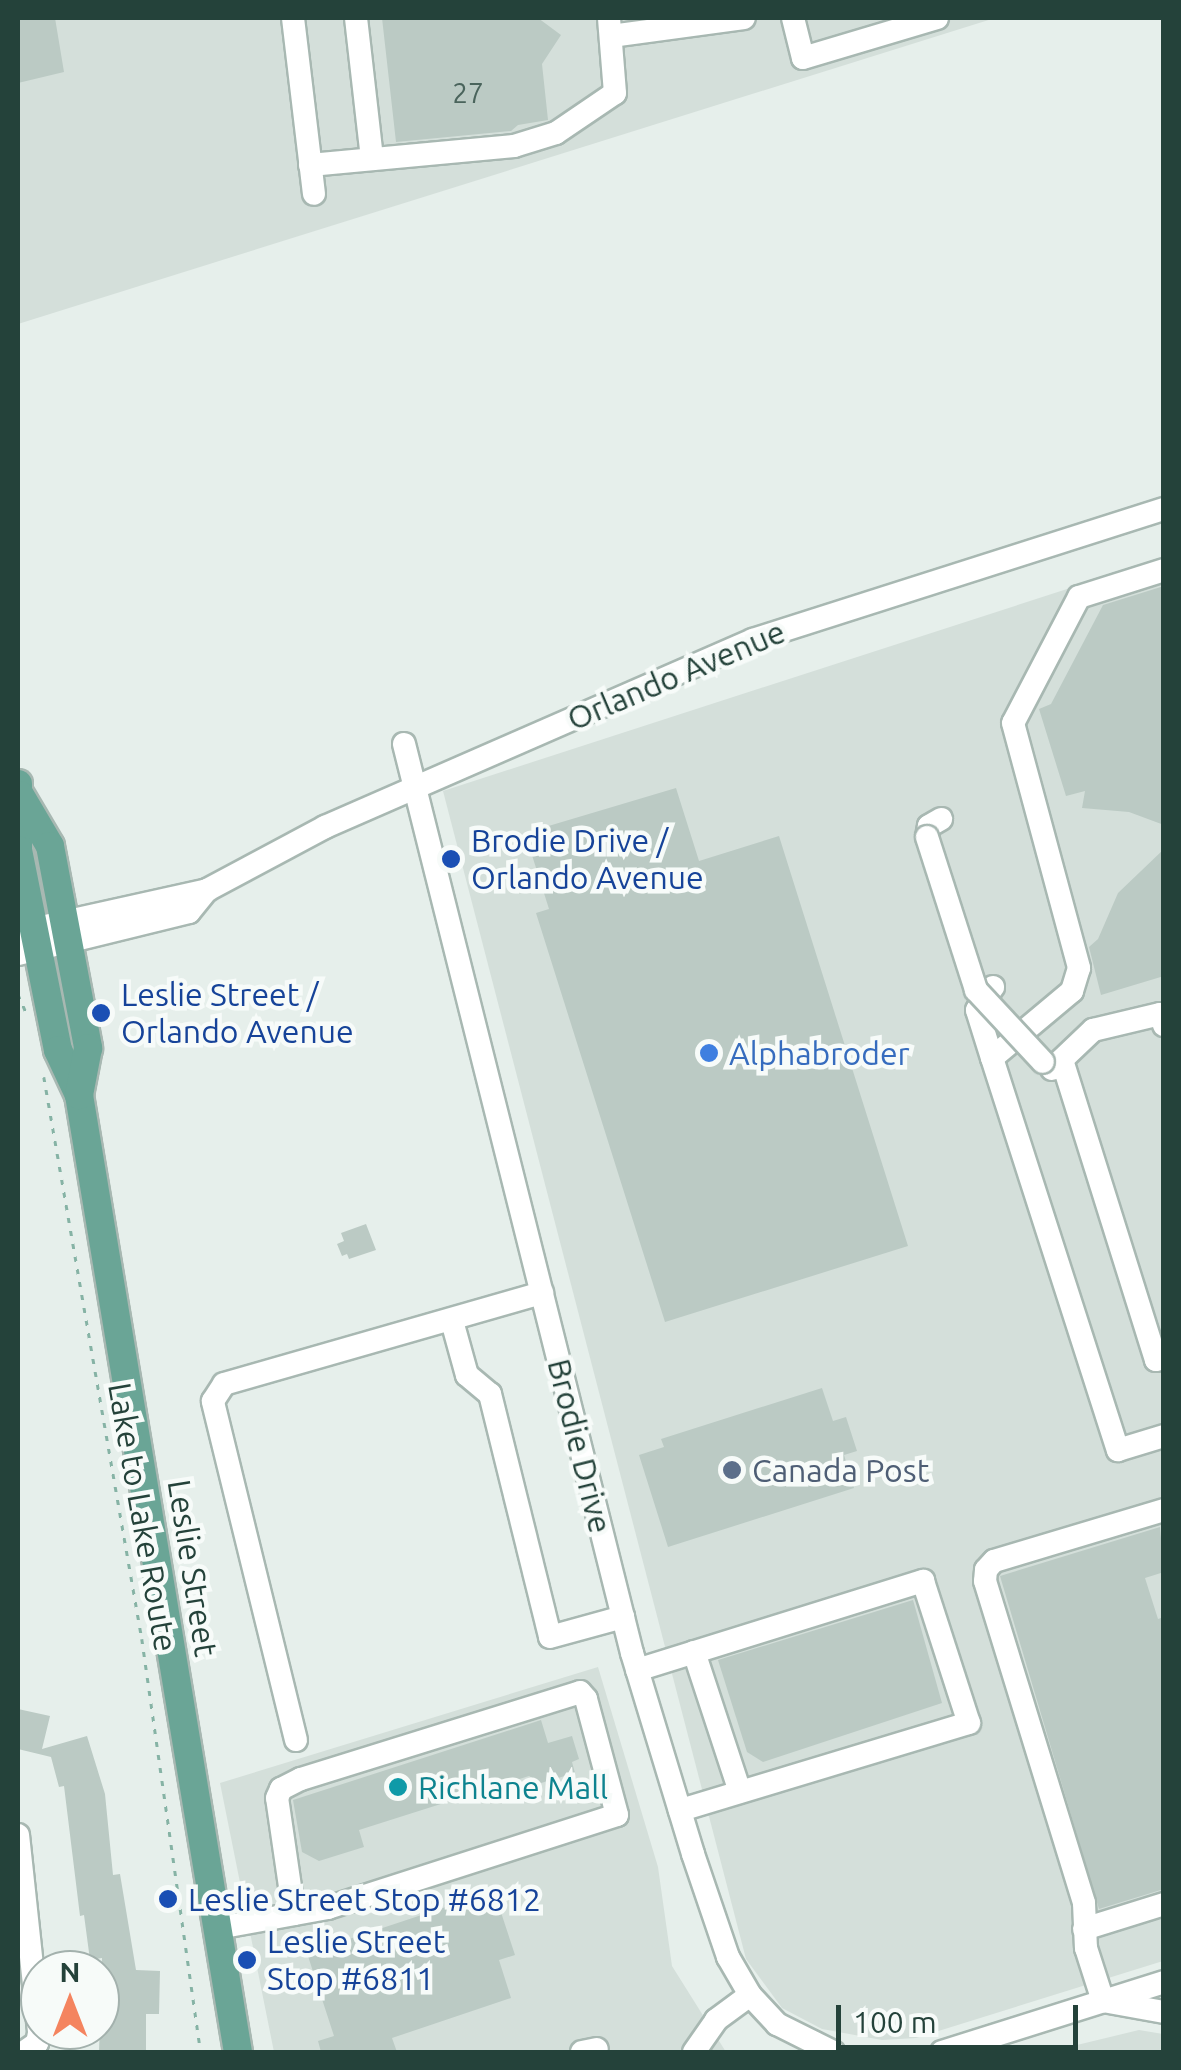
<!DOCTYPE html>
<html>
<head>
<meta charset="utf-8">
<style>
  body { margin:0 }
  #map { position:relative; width:1181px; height:2070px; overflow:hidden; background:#e6efeb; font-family:Ubuntu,sans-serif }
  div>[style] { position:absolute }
  .built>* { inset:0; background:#d4dfda }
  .building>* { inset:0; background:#bbcac4 }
  .path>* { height:2.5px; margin-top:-1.25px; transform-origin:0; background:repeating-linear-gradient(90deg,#86b3a5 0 5px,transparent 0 13px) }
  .roads { filter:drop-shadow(2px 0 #a8b8b2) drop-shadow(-2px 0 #a8b8b2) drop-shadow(0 2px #a8b8b2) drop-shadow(0 -2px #a8b8b2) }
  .minor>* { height:22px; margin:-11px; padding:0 11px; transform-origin:11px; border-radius:11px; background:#fff }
  .major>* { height:28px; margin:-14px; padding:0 14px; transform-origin:14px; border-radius:14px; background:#6aa596 }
  .bridges { filter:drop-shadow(2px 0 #a8b8b2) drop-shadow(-2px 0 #a8b8b2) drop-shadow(0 2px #a8b8b2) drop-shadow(0 -2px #a8b8b2) }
  .minor-bridge>* { height:22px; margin:-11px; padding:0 11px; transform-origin:11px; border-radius:11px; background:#fff }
  .dots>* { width:28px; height:28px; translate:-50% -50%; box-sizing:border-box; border:5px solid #f7fbf9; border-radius:50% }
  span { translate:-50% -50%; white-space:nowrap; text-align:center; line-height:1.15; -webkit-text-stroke:9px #f7fbf9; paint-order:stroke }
  .number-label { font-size:28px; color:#4a645c }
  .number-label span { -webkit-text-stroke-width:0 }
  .street-label { font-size:32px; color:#24423a }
  .transit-label { font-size:32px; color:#164399 }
  .left { translate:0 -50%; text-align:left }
  .shop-label { font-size:32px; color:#366cbe }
  .service-label { font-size:32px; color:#4e5e75 }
  .culture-label { font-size:32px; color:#0d838f }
  .frame { position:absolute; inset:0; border:20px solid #24423a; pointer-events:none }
  .north { position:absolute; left:20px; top:1950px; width:100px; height:100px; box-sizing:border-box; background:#f7fbf9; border:2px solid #a3b1ad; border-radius:50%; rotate:0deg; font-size:28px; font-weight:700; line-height:40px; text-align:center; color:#24423a }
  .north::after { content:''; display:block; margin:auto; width:35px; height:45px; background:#f4845f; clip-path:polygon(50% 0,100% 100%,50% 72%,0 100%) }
  .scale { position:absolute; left:836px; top:2005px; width:242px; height:45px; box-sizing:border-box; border:5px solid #24423a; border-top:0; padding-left:12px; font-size:30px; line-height:35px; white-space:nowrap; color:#24423a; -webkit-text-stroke:8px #f7fbf9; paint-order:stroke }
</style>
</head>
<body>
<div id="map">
  <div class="built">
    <div style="clip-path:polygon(18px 18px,995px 18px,18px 324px)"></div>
    <div style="clip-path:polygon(1163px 558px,1163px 1961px,916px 2038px,882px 2040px,822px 2029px,782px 2008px,746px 1959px,443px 791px)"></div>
    <div style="clip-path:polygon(598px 1667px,658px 1867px,672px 1966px,726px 2052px,274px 2052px,220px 1783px)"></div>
    <div style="clip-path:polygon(1139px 2030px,1163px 2034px,1163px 2052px,1048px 2052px)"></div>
  </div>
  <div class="building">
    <div style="clip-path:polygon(18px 18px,55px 18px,64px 72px,18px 83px)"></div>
    <div style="clip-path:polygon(382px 18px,538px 18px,561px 35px,542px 64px,548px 120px,518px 125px,511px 131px,396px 142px)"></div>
    <div style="clip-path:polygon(1164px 586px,1164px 825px,1129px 812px,1082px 808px,1085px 791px,1066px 796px,1039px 709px,1051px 704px,1103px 605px)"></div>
    <div style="clip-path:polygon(676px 788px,699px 861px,779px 836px,908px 1246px,665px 1322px,536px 913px,549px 909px,525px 833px)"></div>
    <div style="clip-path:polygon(1164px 849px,1164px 976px,1101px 995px,1089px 947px,1098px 939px,1118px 893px)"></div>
    <div style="clip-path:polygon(366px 1224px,376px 1250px,349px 1259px,347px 1254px,342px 1256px,337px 1244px,344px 1241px,341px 1233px)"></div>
    <div style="clip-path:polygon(822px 1388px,833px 1421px,846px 1417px,857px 1451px,844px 1455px,854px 1488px,668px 1547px,639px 1455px,664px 1447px,661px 1439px)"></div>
    <div style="clip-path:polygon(1160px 1527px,1164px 1572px,1145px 1578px,1158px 1619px,1164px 1617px,1164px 1889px,1099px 1909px,1000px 1576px)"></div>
    <div style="clip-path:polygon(913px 1600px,942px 1703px,763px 1762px,747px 1752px,718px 1660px)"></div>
    <div style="clip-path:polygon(18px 1709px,50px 1716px,42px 1749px,87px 1736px,105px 1794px,113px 1875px,120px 1874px,136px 1970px,160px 1971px,159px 2014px,146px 2014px,146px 2052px,99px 2052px,102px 1958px,90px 1960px,84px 1915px,80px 1916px,64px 1786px,59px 1787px,51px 1757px,18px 1749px)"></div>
    <div style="clip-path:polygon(541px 1720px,548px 1743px,572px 1736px,579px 1759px,572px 1762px,575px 1773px,541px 1783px,529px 1776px,359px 1830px,364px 1847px,319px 1861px,302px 1852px,293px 1800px)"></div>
    <div style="clip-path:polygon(494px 1891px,515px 1955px,499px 1960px,511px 1998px,392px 2038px,397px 2052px,321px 2052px,318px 2041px,334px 2036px,307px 1953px)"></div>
  </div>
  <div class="path">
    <div style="left:18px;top:994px;width:20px;rotate:66deg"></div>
    <div style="left:44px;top:1077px;width:570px;rotate:80.11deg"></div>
    <div style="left:142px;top:1639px;width:417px;rotate:81.9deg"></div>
  </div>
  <div class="roads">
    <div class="minor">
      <div style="left:293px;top:18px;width:177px;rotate:83.2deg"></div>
      <div style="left:356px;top:18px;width:142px;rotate:83.5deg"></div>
      <div style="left:793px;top:18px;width:41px;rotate:76deg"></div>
      <div style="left:803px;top:58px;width:140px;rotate:-16.6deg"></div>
      <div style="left:611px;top:36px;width:134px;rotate:-7.7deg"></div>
      <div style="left:310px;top:165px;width:205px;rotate:-5.3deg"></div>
      <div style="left:514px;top:146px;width:44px;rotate:-17.2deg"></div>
      <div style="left:556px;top:133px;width:71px;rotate:-34.1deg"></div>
      <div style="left:615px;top:93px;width:75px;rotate:-94.6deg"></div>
      <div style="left:1164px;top:570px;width:89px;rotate:162.4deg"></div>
      <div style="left:1079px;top:597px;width:142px;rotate:117.6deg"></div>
      <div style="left:1013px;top:723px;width:254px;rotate:74.9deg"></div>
      <div style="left:1079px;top:968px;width:24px;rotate:107deg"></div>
      <div style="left:1072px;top:991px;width:104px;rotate:140.1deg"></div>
      <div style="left:992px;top:1058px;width:412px;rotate:72.2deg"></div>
      <div style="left:1118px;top:1450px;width:48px;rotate:-16.9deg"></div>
      <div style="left:404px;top:744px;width:937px;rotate:75.92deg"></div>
      <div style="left:632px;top:1653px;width:210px;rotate:73.1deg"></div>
      <div style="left:693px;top:1854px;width:109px;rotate:71.2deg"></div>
      <div style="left:728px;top:1957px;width:44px;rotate:59.9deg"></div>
      <div style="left:750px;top:1995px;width:40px;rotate:47deg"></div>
      <div style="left:777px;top:2024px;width:63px;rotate:26.6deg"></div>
      <div style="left:927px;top:837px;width:11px;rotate:-80deg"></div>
      <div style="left:929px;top:826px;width:14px;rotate:-30deg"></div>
      <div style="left:18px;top:932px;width:194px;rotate:-12.5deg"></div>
      <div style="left:207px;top:890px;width:134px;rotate:-28.1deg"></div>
      <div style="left:325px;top:827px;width:467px;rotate:-23.6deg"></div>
      <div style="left:753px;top:640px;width:431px;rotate:-17.7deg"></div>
      <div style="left:18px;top:954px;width:176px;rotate:-13.8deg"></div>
      <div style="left:189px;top:912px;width:28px;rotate:-51deg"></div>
      <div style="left:992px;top:1058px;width:50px;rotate:-107.4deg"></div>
      <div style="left:977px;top:1010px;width:28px;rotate:-55deg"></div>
      <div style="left:1062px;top:1060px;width:314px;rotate:72.6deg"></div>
      <div style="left:1156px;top:1360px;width:8px;rotate:-14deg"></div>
      <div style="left:1052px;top:1069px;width:57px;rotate:-43.6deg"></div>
      <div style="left:1093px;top:1030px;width:69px;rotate:-13.4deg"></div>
      <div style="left:1160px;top:1014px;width:12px;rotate:70deg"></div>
      <div style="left:452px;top:1321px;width:56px;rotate:74.5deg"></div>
      <div style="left:467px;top:1375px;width:30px;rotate:40deg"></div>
      <div style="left:490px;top:1394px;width:250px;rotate:76.1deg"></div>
      <div style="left:550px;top:1637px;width:76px;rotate:-15.3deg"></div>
      <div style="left:1164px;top:1510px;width:177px;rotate:163.3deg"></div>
      <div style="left:994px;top:1561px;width:12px;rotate:132deg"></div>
      <div style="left:986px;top:1570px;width:11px;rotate:95deg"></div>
      <div style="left:985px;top:1581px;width:337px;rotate:72.9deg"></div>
      <div style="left:1084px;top:1903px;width:45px;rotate:87.5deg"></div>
      <div style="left:1086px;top:1948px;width:56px;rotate:72.2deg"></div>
      <div style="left:1103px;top:2001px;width:62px;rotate:10.2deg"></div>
      <div style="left:694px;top:1652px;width:147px;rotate:71.8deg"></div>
      <div style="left:637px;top:1670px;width:300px;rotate:-17.3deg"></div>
      <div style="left:923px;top:1581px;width:149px;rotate:72.1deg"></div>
      <div style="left:969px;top:1723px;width:302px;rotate:163.2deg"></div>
      <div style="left:296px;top:1740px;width:349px;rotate:-103.8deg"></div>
      <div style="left:213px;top:1401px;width:20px;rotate:-57deg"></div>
      <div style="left:224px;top:1384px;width:331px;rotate:-16deg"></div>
      <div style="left:18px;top:1835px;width:199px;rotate:83.9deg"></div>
      <div style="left:39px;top:2033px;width:10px;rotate:101deg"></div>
      <div style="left:37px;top:2043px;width:16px;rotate:145deg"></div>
      <div style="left:218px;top:1928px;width:77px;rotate:-10.4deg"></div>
      <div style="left:294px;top:1914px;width:117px;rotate:-98.3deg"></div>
      <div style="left:277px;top:1798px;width:10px;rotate:-66deg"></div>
      <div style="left:281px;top:1789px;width:22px;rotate:-27deg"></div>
      <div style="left:301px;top:1779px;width:292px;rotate:-17.3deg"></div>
      <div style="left:580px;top:1692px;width:9px;rotate:49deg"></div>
      <div style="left:586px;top:1699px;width:120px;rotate:75deg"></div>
      <div style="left:617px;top:1815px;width:304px;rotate:162.2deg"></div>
      <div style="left:328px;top:1908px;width:35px;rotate:170deg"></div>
      <div style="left:1084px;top:1929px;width:84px;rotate:-17.4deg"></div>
      <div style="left:582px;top:2052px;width:15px;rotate:-11deg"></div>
      <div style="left:694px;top:2052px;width:39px;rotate:-55deg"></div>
      <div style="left:716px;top:2020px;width:42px;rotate:-36.3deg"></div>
      <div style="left:942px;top:2052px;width:233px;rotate:-17.5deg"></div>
    </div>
    <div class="major">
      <div style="left:18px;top:784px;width:66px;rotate:90deg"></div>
      <div style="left:18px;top:850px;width:204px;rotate:78.7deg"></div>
      <div style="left:58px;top:1050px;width:50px;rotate:65deg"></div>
      <div style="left:79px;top:1095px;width:970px;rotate:80.57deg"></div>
      <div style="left:20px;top:795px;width:59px;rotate:59.5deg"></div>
      <div style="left:50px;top:846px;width:206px;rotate:79.3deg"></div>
      <div style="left:88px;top:1048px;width:48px;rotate:100.8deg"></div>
    </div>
  </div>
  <div class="bridges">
    <div class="minor-bridge">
      <div style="left:927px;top:837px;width:161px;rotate:72.2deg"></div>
      <div style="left:976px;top:990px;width:98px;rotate:47.1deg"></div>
    </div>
  </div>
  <div class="dots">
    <div style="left:451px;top:859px;background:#1a4fb4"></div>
    <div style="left:101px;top:1013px;background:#1a4fb4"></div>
    <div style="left:709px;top:1053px;background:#3f7fe0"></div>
    <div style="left:732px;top:1470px;background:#5c6f8a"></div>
    <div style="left:398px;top:1787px;background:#0f9aa8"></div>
    <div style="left:168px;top:1899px;background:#1a4fb4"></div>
    <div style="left:247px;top:1960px;background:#1a4fb4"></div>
  </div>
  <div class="number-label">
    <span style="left:468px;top:93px">27</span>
  </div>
  <div class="street-label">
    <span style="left:676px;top:675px;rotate:-23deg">Orlando Avenue</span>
    <span style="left:580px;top:1446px;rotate:76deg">Brodie Drive</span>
    <span style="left:143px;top:1517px;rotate:80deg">Lake to Lake Route</span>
    <span style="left:193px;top:1568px;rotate:81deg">Leslie Street</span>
  </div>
  <div class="transit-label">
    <span class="left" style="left:471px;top:859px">Brodie Drive /<br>Orlando Avenue</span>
    <span class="left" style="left:121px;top:1013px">Leslie Street /<br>Orlando Avenue</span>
    <span class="left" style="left:188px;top:1899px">Leslie Street Stop #6812</span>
    <span class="left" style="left:267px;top:1960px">Leslie Street<br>Stop #6811</span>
  </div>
  <div class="shop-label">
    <span class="left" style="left:729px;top:1053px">Alphabroder</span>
  </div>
  <div class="service-label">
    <span class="left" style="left:752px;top:1470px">Canada Post</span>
  </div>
  <div class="culture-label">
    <span class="left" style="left:418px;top:1787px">Richlane Mall</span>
  </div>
  <div class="frame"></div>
  <div class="north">N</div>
  <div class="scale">100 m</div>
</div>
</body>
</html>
